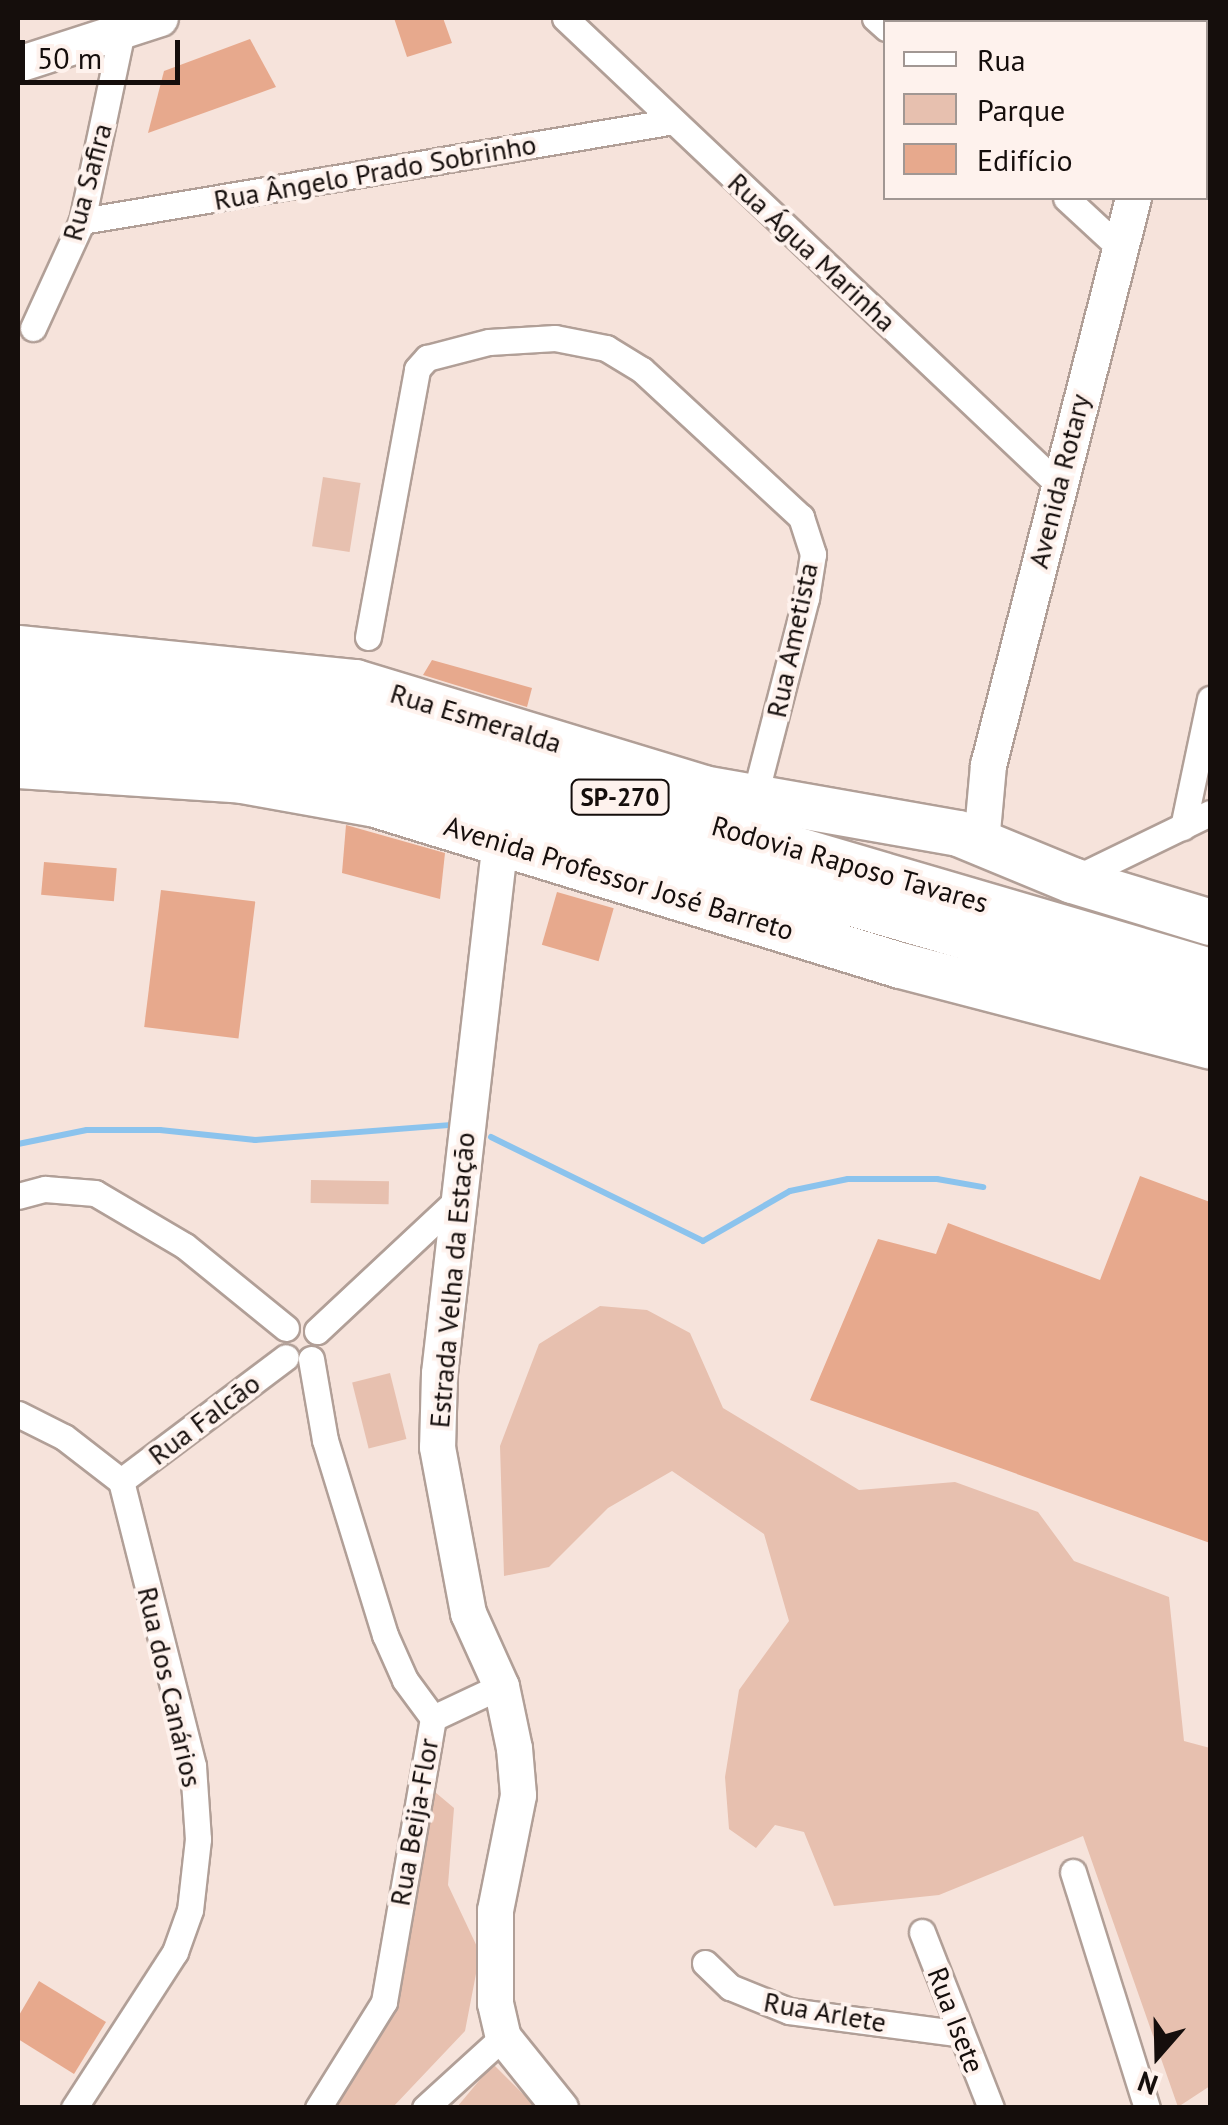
<!DOCTYPE html>
<html>
<head>
<meta charset="utf-8">
<style>
  body { margin:0 }
  #map { position:relative; width:1228px; height:2125px; overflow:hidden; background:#f6e3db; font-family:"PT Sans",sans-serif }
  div>[style] { position:absolute }
  .green>* { inset:0; background:#e7c0af; transform-origin:0 0 }
  .stream>* { height:6px; margin:-3px; padding:0 3px; transform-origin:3px; border-radius:3px; background:#8bc3ed }
  .building>* { inset:0; background:#e7a98d; transform-origin:0 0 }
  .roads { filter:drop-shadow(2px 0 #b19f97) drop-shadow(-2px 0 #b19f97) drop-shadow(0 2px #b19f97) drop-shadow(0 -2px #b19f97) }
  .street>* { height:25px; margin:-12.5px; padding:0 12.5px; transform-origin:12.5px; border-radius:12.5px; background:#fff }
  .secondary>* { height:35px; margin:-17.5px; padding:0 17.5px; transform-origin:17.5px; border-radius:17.5px; background:#fff }
  .highway>* { height:45px; margin:-22.5px; padding:0 22.5px; transform-origin:22.5px; border-radius:22.5px; background:#fff }
  span { translate:-50% -50%; white-space:nowrap; text-align:center; line-height:1.15; -webkit-text-stroke:8px #fef2ed; paint-order:stroke }
  .shield-label span { padding:2px 8px; background:#fef2ed; border:2px solid; border-radius:8px; -webkit-text-stroke-width:0 }
  .shield-label { font-size:25px; color:#150e0c; font-weight:700 }
  .street-label { font-size:28px; color:#150e0c }
  .frame { position:absolute; inset:0; border:20px solid #150e0c; pointer-events:none }
  .legend { position:absolute; left:883px; top:20px; width:325px; height:180px; box-sizing:border-box; background:#fef2ed; border:2px solid #a19793; margin:0; padding:12px 18px; list-style:none; font-size:30px; color:#150e0c }
  .legend li { display:flex; align-items:center; gap:20px; height:50px }
  .legend b { width:50px; border:2px solid #a19793 }
  .north { position:absolute; left:1108px; top:2005px; width:100px; height:100px; -webkit-text-stroke:8px #fef2ed; paint-order:stroke; rotate:200deg; font-size:28px; font-weight:700; line-height:40px; text-align:center; color:#150e0c }
  .north::after { content:''; display:block; margin:auto; width:35px; height:45px; background:#150e0c; clip-path:polygon(50% 0,100% 100%,50% 72%,0 100%) }
  .scale { position:absolute; left:20px; top:40px; width:160px; height:45px; box-sizing:border-box; border:5px solid #150e0c; border-top:0; padding-left:12px; font-size:30px; line-height:35px; white-space:nowrap; color:#150e0c; -webkit-text-stroke:8px #fef2ed; paint-order:stroke }
</style>
</head>
<body>
<div id="map">
  <div class="green">
    <div style="left:323px;top:477px;width:38px;height:70px;rotate:9deg"></div>
    <div style="left:311px;top:1180px;width:78px;height:23px;rotate:1deg"></div>
    <div style="clip-path:polygon(600px 1306px,647px 1310px,690px 1333px,723px 1408px,859px 1490px,955px 1482px,1038px 1512px,1074px 1561px,1169px 1597px,1184px 1741px,1210px 1748px,1210px 2086px,1178px 2107px,1083px 1836px,939px 1895px,834px 1906px,804px 1832px,775px 1825px,756px 1848px,729px 1829px,725px 1777px,739px 1690px,789px 1621px,764px 1534px,672px 1471px,608px 1508px,549px 1567px,504px 1576px,500px 1446px,539px 1344px)"></div>
    <div style="left:390px;top:1373px;width:68px;height:39px;rotate:76deg"></div>
    <div style="clip-path:polygon(435px 1792px,454px 1808px,448px 1885px,480px 1953px,465px 2031px,393px 2107px,334px 2108px,398px 2007px)"></div>
    <div style="clip-path:polygon(493px 2064px,536px 2107px,457px 2107px)"></div>
  </div>
  <div class="stream">
    <div style="left:491px;top:1137px;width:236px;rotate:26.1deg"></div>
    <div style="left:703px;top:1241px;width:100px;rotate:-29.9deg"></div>
    <div style="left:790px;top:1191px;width:59px;rotate:-11.7deg"></div>
    <div style="left:848px;top:1179px;width:89px"></div>
    <div style="left:937px;top:1179px;width:47px;rotate:9.9deg"></div>
    <div style="left:18px;top:1144px;width:70px;rotate:-11.5deg"></div>
    <div style="left:87px;top:1130px;width:73px"></div>
    <div style="left:160px;top:1130px;width:96px;rotate:6deg"></div>
    <div style="left:255px;top:1140px;width:194px;rotate:-4.4deg"></div>
  </div>
  <div class="building">
    <div style="clip-path:polygon(394px 18px,443px 18px,452px 43px,407px 57px)"></div>
    <div style="clip-path:polygon(250px 39px,276px 87px,148px 133px,164px 71px)"></div>
    <div style="clip-path:polygon(432px 660px,532px 688px,527px 707px,423px 675px)"></div>
    <div style="clip-path:polygon(346px 825px,445px 853px,440px 899px,342px 873px)"></div>
    <div style="left:44px;top:862px;width:73px;height:33px;rotate:5deg"></div>
    <div style="left:161px;top:890px;width:95px;height:138px;rotate:7deg"></div>
    <div style="left:557px;top:892px;width:59px;height:55px;rotate:16deg"></div>
    <div style="clip-path:polygon(1140px 1176px,1210px 1202px,1210px 1543px,810px 1400px,878px 1239px,936px 1254px,948px 1223px,1100px 1280px)"></div>
    <div style="clip-path:polygon(39px 1981px,106px 2022px,74px 2074px,18px 2039px,18px 2017px)"></div>
  </div>
  <div class="roads">
    <div class="street">
      <div style="left:565px;top:18px;width:681px;rotate:43.39deg"></div>
      <div style="left:875px;top:18px;width:15px;rotate:42deg"></div>
      <div style="left:1206px;top:101px;width:14px;rotate:-73deg"></div>
      <div style="left:1066px;top:198px;width:72px;rotate:42.8deg"></div>
      <div style="left:82px;top:221px;width:594px;rotate:-9.59deg"></div>
      <div style="left:33px;top:328px;width:118px;rotate:-65.4deg"></div>
      <div style="left:82px;top:221px;width:194px;rotate:-78.1deg"></div>
      <div style="left:368px;top:637px;width:272px;rotate:-79.6deg"></div>
      <div style="left:417px;top:369px;width:15px;rotate:-48deg"></div>
      <div style="left:427px;top:358px;width:64px;rotate:-14.5deg"></div>
      <div style="left:489px;top:342px;width:66px;rotate:-3.5deg"></div>
      <div style="left:555px;top:338px;width:52px;rotate:11.1deg"></div>
      <div style="left:606px;top:348px;width:42px;rotate:31.4deg"></div>
      <div style="left:642px;top:370px;width:217px;rotate:42.8deg"></div>
      <div style="left:801px;top:517px;width:39px;rotate:72deg"></div>
      <div style="left:813px;top:554px;width:45px;rotate:99deg"></div>
      <div style="left:806px;top:598px;width:208px;rotate:104.5deg"></div>
      <div style="left:1183px;top:827px;width:131px;rotate:-78.1deg"></div>
      <div style="left:1072px;top:880px;width:153px;rotate:-25.9deg"></div>
      <div style="left:18px;top:1196px;width:28px;rotate:-15deg"></div>
      <div style="left:45px;top:1189px;width:50px;rotate:4.6deg"></div>
      <div style="left:95px;top:1193px;width:104px;rotate:30.5deg"></div>
      <div style="left:185px;top:1246px;width:130px;rotate:39.1deg"></div>
      <div style="left:317px;top:1331px;width:192px;rotate:-43.1deg"></div>
      <div style="left:311px;top:1359px;width:82px;rotate:80.2deg"></div>
      <div style="left:325px;top:1440px;width:204px;rotate:72.9deg"></div>
      <div style="left:385px;top:1635px;width:49px;rotate:66deg"></div>
      <div style="left:405px;top:1680px;width:47px;rotate:53.6deg"></div>
      <div style="left:433px;top:1718px;width:288px;rotate:99.8deg"></div>
      <div style="left:384px;top:2002px;width:125px;rotate:121.9deg"></div>
      <div style="left:18px;top:1414px;width:51px;rotate:26.6deg"></div>
      <div style="left:64px;top:1437px;width:72px;rotate:37.7deg"></div>
      <div style="left:121px;top:1481px;width:294px;rotate:75.8deg"></div>
      <div style="left:193px;top:1766px;width:73px;rotate:86.1deg"></div>
      <div style="left:198px;top:1839px;width:71px;rotate:96.4deg"></div>
      <div style="left:190px;top:1910px;width:45px;rotate:109.7deg"></div>
      <div style="left:175px;top:1952px;width:186px;rotate:122.9deg"></div>
      <div style="left:121px;top:1481px;width:206px;rotate:-36.9deg"></div>
      <div style="left:433px;top:1718px;width:75px;rotate:-25.2deg"></div>
      <div style="left:1073px;top:1872px;width:247px;rotate:72.6deg"></div>
      <div style="left:922px;top:1932px;width:189px;rotate:68.6deg"></div>
      <div style="left:705px;top:1963px;width:35px;rotate:44deg"></div>
      <div style="left:730px;top:1987px;width:64px;rotate:22.1deg"></div>
      <div style="left:789px;top:2011px;width:169px;rotate:7.5deg"></div>
      <div style="left:425px;top:2108px;width:105px;rotate:-42.3deg"></div>
    </div>
    <div class="secondary">
      <div style="left:1178px;top:22px;width:4px;rotate:-76deg"></div>
      <div style="left:18px;top:64px;width:149px;rotate:-17.9deg"></div>
      <div style="left:500px;top:840px;width:536px;rotate:96.53deg"></div>
      <div style="left:439px;top:1373px;width:74px;rotate:91.5deg"></div>
      <div style="left:437px;top:1447px;width:169px;rotate:79.4deg"></div>
      <div style="left:468px;top:1613px;width:80px;rotate:65.7deg"></div>
      <div style="left:501px;top:1686px;width:63px;rotate:78.2deg"></div>
      <div style="left:514px;top:1748px;width:47px;rotate:85.1deg"></div>
      <div style="left:518px;top:1795px;width:117px;rotate:101.3deg"></div>
      <div style="left:495px;top:1910px;width:93px;rotate:90deg"></div>
      <div style="left:495px;top:2003px;width:35px;rotate:77deg"></div>
      <div style="left:503px;top:2037px;width:91px;rotate:51.2deg"></div>
      <div style="left:981px;top:842px;width:77px;rotate:-84.8deg"></div>
      <div style="left:988px;top:765px;width:585px;rotate:-75.66deg"></div>
    </div>
    <div class="highway">
      <div style="left:18px;top:648px;width:339px;rotate:5.8deg"></div>
      <div style="left:355px;top:682px;width:364px;rotate:16.9deg"></div>
      <div style="left:703px;top:788px;width:259px;rotate:10deg"></div>
      <div style="left:958px;top:833px;width:123px;rotate:22.4deg"></div>
      <div style="left:1072px;top:880px;width:144px;rotate:16.9deg"></div>
      <div style="left:18px;top:684px;width:229px;rotate:5deg"></div>
      <div style="left:246px;top:704px;width:167px;rotate:11deg"></div>
      <div style="left:410px;top:736px;width:834px;rotate:16.37deg"></div>
      <div style="left:18px;top:726px;width:219px;rotate:4.2deg"></div>
      <div style="left:236px;top:742px;width:149px;rotate:9.7deg"></div>
      <div style="left:383px;top:767px;width:861px;rotate:16.18deg"></div>
      <div style="left:18px;top:765px;width:225px;rotate:3.8deg"></div>
      <div style="left:242px;top:780px;width:135px;rotate:10.2deg"></div>
      <div style="left:375px;top:804px;width:549px;rotate:17.05deg"></div>
      <div style="left:900px;top:965px;width:320px;rotate:14.6deg"></div>
    </div>
  </div>
  <div class="shield-label">
    <span style="left:620px;top:797px">SP-270</span>
  </div>
  <div class="street-label">
    <span style="left:375px;top:172px;rotate:-10deg">Rua Ângelo Prado Sobrinho</span>
    <span style="left:87px;top:182px;rotate:-75deg">Rua Safira</span>
    <span style="left:812px;top:252px;rotate:43deg">Rua Água Marinha</span>
    <span style="left:1059px;top:481px;rotate:-76deg">Avenida Rotary</span>
    <span style="left:792px;top:640px;rotate:-78deg">Rua Ametista</span>
    <span style="left:476px;top:718px;rotate:17deg">Rua Esmeralda</span>
    <span style="left:850px;top:864px;rotate:16deg">Rodovia Raposo Tavares</span>
    <span style="left:619px;top:878px;rotate:17deg">Avenida Professor José Barreto</span>
    <span style="left:452px;top:1280px;rotate:-85deg">Estrada Velha da Estação</span>
    <span style="left:204px;top:1419px;rotate:-37deg">Rua Falcão</span>
    <span style="left:170px;top:1687px;rotate:77deg">Rua dos Canários</span>
    <span style="left:414px;top:1822px;rotate:-80deg">Rua Beija-Flor</span>
    <span style="left:825px;top:2012px;rotate:10deg">Rua Arlete</span>
    <span style="left:956px;top:2020px;rotate:69deg">Rua Isete</span>
  </div>
  <div class="frame"></div>
  <ul class="legend">
  <li><b style="height:12px;background:#fff"></b>Rua</li>
  <li><b style="height:28px;background:#e7c0af"></b>Parque</li>
  <li><b style="height:28px;background:#e7a98d"></b>Edifício</li>
  </ul>
  <div class="north">N</div>
  <div class="scale">50 m</div>
</div>
</body>
</html>
